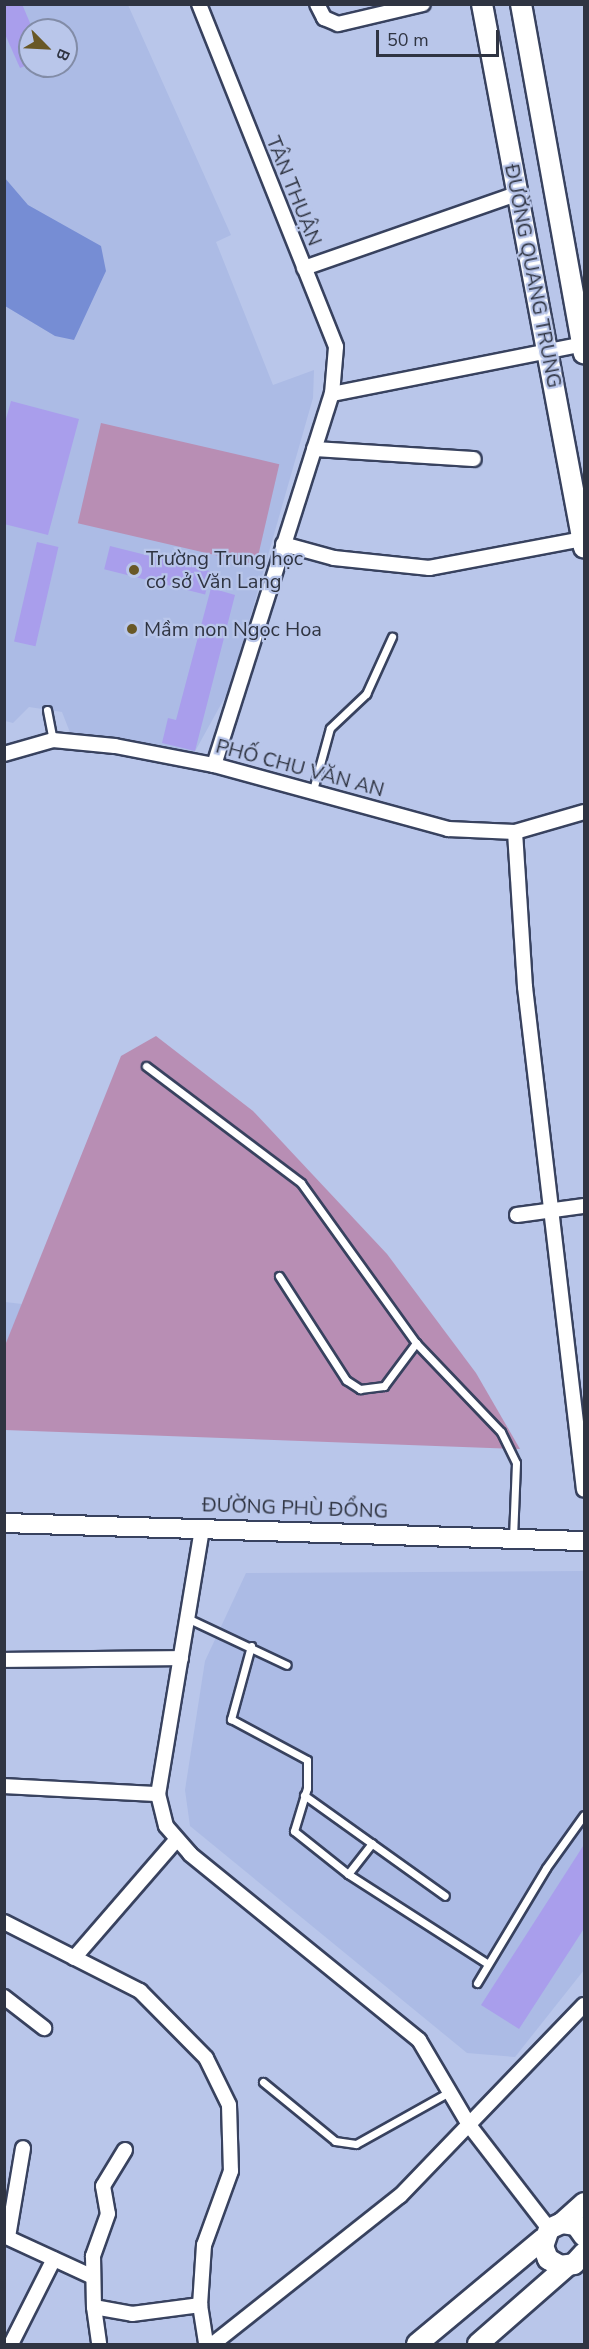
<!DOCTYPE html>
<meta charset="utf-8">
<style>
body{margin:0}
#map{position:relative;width:589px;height:2349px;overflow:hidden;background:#b9c6ea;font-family:"Nunito Sans",sans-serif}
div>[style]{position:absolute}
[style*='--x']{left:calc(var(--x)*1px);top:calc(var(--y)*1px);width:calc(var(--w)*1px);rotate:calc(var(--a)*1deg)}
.built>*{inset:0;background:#acbbe5}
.green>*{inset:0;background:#b88eb4;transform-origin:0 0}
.water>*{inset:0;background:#768dd4}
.building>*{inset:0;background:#a99eec;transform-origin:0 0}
.roads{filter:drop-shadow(2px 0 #38425f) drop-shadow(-2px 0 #38425f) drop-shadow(0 2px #38425f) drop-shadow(0 -2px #38425f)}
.service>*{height:7px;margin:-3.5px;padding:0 3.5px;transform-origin:3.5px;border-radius:3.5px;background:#fff}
.minor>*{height:14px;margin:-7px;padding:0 7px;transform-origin:7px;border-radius:7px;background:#fff}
.tertiary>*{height:18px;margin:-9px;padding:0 9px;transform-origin:9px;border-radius:9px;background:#fff}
.secondary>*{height:20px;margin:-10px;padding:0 10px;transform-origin:10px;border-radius:10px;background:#fff}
.dots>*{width:16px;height:16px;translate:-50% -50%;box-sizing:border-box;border:3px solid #b9c6ea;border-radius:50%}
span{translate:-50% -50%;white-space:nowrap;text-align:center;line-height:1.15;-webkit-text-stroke:4.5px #b9c6ea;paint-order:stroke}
.street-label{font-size:20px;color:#2f3442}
.poi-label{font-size:20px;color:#2f3442}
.left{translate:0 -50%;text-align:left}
.frame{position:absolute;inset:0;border:6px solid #2f3442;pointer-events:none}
.north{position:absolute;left:18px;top:18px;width:60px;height:60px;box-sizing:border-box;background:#b9c6ea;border:2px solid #828ca7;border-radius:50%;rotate:114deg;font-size:16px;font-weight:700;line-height:24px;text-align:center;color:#2f3442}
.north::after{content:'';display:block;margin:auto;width:21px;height:27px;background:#695826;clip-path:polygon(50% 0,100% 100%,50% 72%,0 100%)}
.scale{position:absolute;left:376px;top:30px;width:123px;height:27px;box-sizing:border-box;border:3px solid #2f3442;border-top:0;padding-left:8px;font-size:18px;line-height:21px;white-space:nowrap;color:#2f3442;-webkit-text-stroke:4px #b9c6ea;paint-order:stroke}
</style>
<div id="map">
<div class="built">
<div style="clip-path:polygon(evenodd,4px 5px,128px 5px,231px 235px,216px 242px,273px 385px,314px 370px,313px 398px,230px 688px,193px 755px,71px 735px,62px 712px,29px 707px,13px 723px,5px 721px,4px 5px,30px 30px,66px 30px,66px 66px,30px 66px,30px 30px)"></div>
<div style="clip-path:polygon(5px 1302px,22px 1304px,5px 1348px,4px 1302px)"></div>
<div style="clip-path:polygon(584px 1571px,584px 1970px,515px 2057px,467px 2053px,190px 1826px,185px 1790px,205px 1661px,246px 1573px)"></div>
</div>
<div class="green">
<div style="left:101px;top:423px;width:183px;height:103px;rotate:13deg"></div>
<div style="clip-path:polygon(156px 1036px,253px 1111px,387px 1254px,476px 1373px,520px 1449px,5px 1430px,4px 1348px,121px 1056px)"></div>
</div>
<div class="water">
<div style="clip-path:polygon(4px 177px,28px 205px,101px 246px,106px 271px,74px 340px,55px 336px,5px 306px)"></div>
</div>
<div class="building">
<div style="clip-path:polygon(4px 4px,22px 4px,30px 23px,30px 64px,20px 68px,4px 32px)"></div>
<div style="clip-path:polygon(11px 401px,79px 419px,48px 535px,4px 524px,4px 426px)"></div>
<div style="left:37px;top:542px;width:22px;height:102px;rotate:13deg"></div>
<div style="left:110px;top:546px;width:104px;height:24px;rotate:14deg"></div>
<div style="clip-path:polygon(211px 588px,235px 595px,195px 751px,162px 743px,168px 718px,176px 720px)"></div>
<div style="clip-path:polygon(585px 1843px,585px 1927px,519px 2029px,481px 2005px)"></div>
</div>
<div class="roads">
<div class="service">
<div style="--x:47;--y:710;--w:31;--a:79"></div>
<div style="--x:313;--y:790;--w:64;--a:-74.7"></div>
<div style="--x:330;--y:728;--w:50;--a:-43.4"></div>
<div style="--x:366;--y:694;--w:63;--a:-65.5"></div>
<div style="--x:146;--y:1066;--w:194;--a:37"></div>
<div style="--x:301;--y:1183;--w:197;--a:54.3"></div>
<div style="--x:416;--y:1343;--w:123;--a:46.3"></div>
<div style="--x:501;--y:1432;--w:34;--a:64"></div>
<div style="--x:516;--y:1463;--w:74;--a:92.3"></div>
<div style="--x:279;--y:1276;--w:124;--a:57.2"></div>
<div style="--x:346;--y:1380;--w:17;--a:33"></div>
<div style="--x:360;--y:1389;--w:24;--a:-7"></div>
<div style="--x:384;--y:1386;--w:54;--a:-53.3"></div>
<div style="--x:187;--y:1618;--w:110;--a:25.2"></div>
<div style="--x:251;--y:1646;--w:76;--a:105.3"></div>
<div style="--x:231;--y:1719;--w:86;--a:28.3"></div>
<div style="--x:307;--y:1760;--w:28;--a:90"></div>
<div style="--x:307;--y:1788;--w:45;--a:106.8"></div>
<div style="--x:294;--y:1831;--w:69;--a:38.5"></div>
<div style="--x:348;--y:1874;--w:166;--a:32.7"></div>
<div style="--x:304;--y:1795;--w:173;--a:35.6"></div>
<div style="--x:348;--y:1874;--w:39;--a:-52"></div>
<div style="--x:477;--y:1983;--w:134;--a:-59"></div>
<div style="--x:546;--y:1868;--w:65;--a:-54.4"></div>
<div style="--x:263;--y:2082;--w:93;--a:39.3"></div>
<div style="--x:335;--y:2141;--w:21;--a:8"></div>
<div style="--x:356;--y:2144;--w:109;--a:-29.2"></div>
</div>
<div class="minor">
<div style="--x:199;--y:4;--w:369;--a:68.2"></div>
<div style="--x:336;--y:347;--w:47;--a:94.9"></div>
<div style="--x:317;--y:4;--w:16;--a:63"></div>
<div style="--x:324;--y:18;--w:15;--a:23"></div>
<div style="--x:338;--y:24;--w:87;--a:-13.2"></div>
<div style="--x:304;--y:268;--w:225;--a:-19.2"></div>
<div style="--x:314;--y:449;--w:160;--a:3.6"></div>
<div style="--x:283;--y:544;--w:53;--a:15.4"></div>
<div style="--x:334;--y:558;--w:96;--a:6"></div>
<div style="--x:429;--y:568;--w:157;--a:-10.7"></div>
<div style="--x:4;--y:754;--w:51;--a:-15.9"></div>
<div style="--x:53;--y:740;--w:62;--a:5.5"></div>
<div style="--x:115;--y:746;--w:101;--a:10.9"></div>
<div style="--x:214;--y:765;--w:243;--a:15.3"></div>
<div style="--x:448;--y:829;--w:67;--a:2.6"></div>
<div style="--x:515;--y:832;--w:72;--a:-16.2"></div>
<div style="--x:214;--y:765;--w:389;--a:-72.4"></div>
<div style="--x:332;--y:394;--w:257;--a:-11.2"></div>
<div style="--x:515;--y:832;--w:155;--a:86.3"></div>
<div style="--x:525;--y:987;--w:506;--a:83.31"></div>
<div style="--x:517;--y:1215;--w:68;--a:-7.7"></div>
<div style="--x:202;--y:1529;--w:269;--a:99.4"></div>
<div style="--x:158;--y:1794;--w:33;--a:76"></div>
<div style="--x:166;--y:1826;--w:37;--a:49"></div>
<div style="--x:190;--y:1854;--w:295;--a:39.1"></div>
<div style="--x:419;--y:2040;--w:99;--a:59.5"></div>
<div style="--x:469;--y:2125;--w:131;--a:52.4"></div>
<div style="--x:4;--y:1660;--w:177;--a:-0.6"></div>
<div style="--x:4;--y:1786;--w:154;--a:3"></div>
<div style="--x:4;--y:1922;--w:153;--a:26.9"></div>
<div style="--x:140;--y:1991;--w:94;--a:45.4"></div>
<div style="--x:206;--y:2058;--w:52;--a:63.9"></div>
<div style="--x:229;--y:2105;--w:66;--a:88.3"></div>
<div style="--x:231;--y:2171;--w:79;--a:110"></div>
<div style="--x:204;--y:2245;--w:60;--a:93.8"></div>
<div style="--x:200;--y:2305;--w:39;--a:81"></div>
<div style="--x:74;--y:1958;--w:157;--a:-49.1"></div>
<div style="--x:4;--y:1997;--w:51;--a:37.8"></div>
<div style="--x:125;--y:2150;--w:42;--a:121.4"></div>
<div style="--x:103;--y:2186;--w:28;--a:80"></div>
<div style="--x:108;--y:2214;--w:45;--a:109.7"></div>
<div style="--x:93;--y:2256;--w:51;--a:88.9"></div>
<div style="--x:94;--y:2307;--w:39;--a:10"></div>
<div style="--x:132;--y:2314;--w:69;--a:-7.5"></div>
<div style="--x:4;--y:2236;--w:96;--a:24.7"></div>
<div style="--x:8;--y:2237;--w:90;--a:-80.4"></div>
<div style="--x:94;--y:2307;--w:37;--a:82"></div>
<div style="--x:11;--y:2344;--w:95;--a:-63.2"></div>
<div style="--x:213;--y:2344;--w:238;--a:-38.4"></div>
<div style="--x:400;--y:2196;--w:265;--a:-46.1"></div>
</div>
<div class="tertiary">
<div style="--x:4;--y:1523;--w:580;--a:1.78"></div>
</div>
<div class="secondary">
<div style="--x:482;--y:4;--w:553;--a:79.38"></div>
<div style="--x:521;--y:4;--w:355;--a:79.8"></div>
<div style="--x:562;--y:2223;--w:30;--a:-42"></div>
<div style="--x:584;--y:2236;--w:14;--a:-126"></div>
<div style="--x:576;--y:2225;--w:14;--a:-172"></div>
<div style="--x:562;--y:2223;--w:14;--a:155"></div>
<div style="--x:549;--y:2229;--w:18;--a:109"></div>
<div style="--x:543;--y:2246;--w:14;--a:69"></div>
<div style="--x:548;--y:2259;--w:14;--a:30"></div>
<div style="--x:560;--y:2266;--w:14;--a:-8"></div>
<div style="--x:574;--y:2264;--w:15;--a:-48"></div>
<div style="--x:417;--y:2344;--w:164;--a:-39.8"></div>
<div style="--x:478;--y:2344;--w:118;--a:-41.2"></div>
</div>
</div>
<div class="dots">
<div style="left:134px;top:570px;background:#695826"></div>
<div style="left:132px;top:629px;background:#695826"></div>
</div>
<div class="street-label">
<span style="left:294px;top:191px;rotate:68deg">TÂN THUẬN</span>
<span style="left:533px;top:276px;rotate:79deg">ĐƯỜNG QUANG TRUNG</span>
<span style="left:300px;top:768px;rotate:15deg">PHỐ CHU VĂN AN</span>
<span style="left:295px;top:1508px;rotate:2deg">ĐƯỜNG PHÙ ĐỔNG</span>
</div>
<div class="poi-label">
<span class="left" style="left:146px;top:570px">Trường Trung học<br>cơ sở Văn Lang</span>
<span class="left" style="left:144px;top:629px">Mầm non Ngọc Hoa</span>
</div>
<div class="frame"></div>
<div class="north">B</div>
<div class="scale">50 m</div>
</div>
